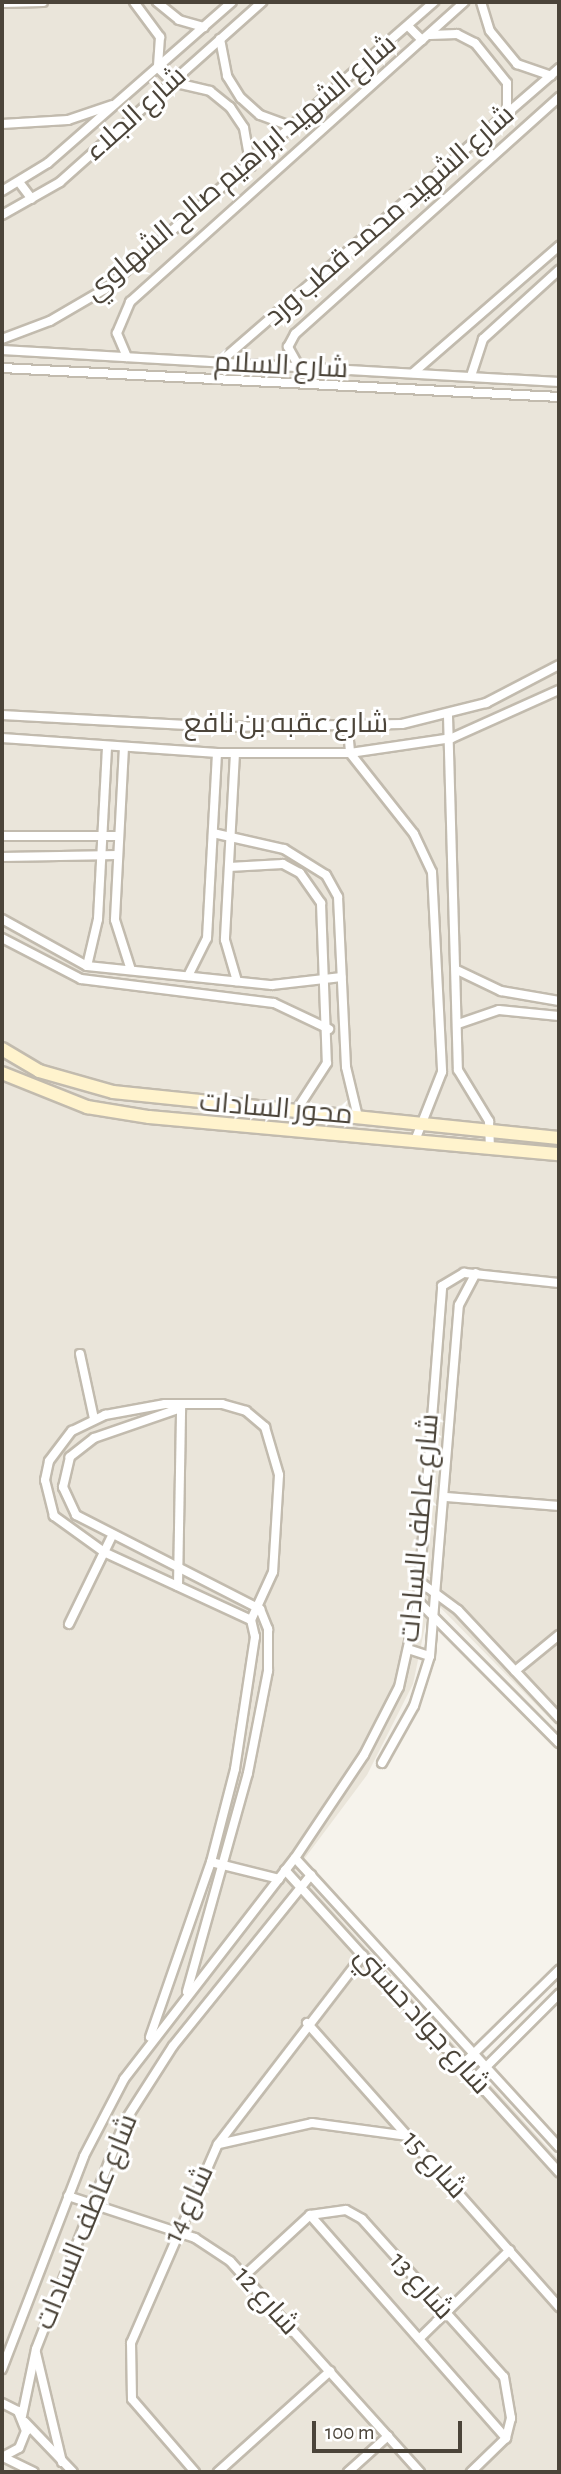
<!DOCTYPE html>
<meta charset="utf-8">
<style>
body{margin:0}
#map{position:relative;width:561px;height:2474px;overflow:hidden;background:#f6f3ec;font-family:"Alegreya Sans",Cairo,sans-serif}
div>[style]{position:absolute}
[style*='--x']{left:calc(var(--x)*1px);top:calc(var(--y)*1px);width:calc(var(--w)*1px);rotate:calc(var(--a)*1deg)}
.residential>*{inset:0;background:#eae5da}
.roads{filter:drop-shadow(2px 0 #c2bbae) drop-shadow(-2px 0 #c2bbae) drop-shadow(0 2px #c2bbae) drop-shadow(0 -2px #c2bbae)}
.street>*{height:8px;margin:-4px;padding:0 4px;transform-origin:4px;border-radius:4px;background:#fff}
.secondary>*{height:12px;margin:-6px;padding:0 6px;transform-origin:6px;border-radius:6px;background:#fff3cd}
span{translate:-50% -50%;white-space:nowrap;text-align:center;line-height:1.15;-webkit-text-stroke:6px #fff;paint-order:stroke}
.street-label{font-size:28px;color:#4b4439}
.frame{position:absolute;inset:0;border:4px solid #4b4439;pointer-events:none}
.scale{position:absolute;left:312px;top:2421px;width:150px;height:32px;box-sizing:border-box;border:4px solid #4b4439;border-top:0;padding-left:9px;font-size:21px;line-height:24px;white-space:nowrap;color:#4b4439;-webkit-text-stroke:5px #fff;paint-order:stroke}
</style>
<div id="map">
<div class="residential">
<div style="clip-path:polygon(2px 2px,559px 2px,559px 1728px,431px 1598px,413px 1684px,367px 1775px,296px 1870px,559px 2160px,559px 2472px,2px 2472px)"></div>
</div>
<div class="roads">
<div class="street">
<div style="--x:134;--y:2;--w:44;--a:53.4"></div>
<div style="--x:160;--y:37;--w:31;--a:94"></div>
<div style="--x:158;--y:68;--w:20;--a:45"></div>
<div style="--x:172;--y:82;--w:39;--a:13"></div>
<div style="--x:210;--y:91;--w:26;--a:39"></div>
<div style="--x:230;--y:107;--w:25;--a:56"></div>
<div style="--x:244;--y:128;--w:39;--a:80"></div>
<div style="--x:157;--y:2;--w:28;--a:39"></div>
<div style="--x:179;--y:20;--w:26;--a:16"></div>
<div style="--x:481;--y:2;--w:30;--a:73"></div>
<div style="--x:490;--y:31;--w:43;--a:50.7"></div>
<div style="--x:517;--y:64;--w:36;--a:19"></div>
<div style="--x:2;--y:3;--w:41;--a:-1.4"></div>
<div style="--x:408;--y:26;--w:20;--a:45"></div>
<div style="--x:430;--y:35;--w:27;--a:-2"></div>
<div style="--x:457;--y:34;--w:20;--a:27"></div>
<div style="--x:475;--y:43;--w:51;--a:51.3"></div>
<div style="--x:507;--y:83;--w:32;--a:90"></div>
<div style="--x:220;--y:39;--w:38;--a:79"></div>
<div style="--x:227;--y:76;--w:26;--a:58"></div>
<div style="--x:241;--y:98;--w:25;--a:42"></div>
<div style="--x:260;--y:115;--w:37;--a:20"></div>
<div style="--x:2;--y:124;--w:66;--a:-3.5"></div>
<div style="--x:68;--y:120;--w:46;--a:-18.8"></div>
<div style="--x:19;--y:182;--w:21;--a:53"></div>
<div style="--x:2;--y:191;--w:54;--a:-31.3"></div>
<div style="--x:48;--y:163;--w:244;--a:-41.2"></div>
<div style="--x:2;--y:215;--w:67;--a:-29.6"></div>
<div style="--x:60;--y:182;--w:271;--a:-41.7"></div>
<div style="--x:2;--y:339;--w:51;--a:-20.6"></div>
<div style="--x:50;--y:321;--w:64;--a:-30.2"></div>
<div style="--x:105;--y:289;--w:437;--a:-41.1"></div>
<div style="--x:2;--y:350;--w:558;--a:3.29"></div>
<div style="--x:127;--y:357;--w:26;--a:-113"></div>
<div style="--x:117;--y:333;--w:34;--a:-67"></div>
<div style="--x:130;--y:302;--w:449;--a:-41.9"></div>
<div style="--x:220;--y:362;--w:449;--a:-40.9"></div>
<div style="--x:298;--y:365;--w:21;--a:-119"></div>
<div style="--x:288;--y:347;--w:15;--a:-62"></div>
<div style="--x:295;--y:334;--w:355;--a:-41.9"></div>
<div style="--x:2;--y:368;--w:558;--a:2.98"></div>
<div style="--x:413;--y:373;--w:194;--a:-41"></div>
<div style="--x:471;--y:376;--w:39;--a:-72"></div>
<div style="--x:483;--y:339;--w:103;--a:-42.2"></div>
<div style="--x:2;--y:715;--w:222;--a:3.1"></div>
<div style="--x:224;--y:727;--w:178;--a:-1"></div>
<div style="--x:402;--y:724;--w:87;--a:-14"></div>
<div style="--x:486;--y:703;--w:82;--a:-27.5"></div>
<div style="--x:448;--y:716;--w:354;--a:88.4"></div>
<div style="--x:458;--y:1070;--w:60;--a:58.7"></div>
<div style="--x:489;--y:1121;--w:28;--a:88"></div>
<div style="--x:348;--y:729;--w:24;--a:85"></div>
<div style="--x:350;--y:753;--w:103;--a:51.7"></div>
<div style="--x:414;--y:834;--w:42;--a:64.7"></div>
<div style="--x:432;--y:872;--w:200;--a:87.1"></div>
<div style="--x:442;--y:1072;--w:76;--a:111.5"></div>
<div style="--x:2;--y:738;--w:216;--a:4"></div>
<div style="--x:217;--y:753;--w:133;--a:0"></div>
<div style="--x:350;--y:753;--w:103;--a:-8.4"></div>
<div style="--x:452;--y:738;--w:117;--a:-24.2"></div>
<div style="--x:124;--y:747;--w:173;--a:93"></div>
<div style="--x:115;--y:920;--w:52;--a:72.3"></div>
<div style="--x:235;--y:753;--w:187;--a:93.1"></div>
<div style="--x:225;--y:940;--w:43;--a:73.7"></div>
<div style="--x:213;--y:833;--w:73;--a:12.7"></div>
<div style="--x:284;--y:849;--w:49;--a:31.8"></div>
<div style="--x:326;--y:875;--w:25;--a:61"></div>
<div style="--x:338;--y:897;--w:170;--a:87.3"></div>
<div style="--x:346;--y:1067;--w:51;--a:76.5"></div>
<div style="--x:2;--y:836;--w:117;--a:0"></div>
<div style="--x:2;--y:857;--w:116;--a:-1"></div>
<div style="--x:229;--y:867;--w:54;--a:-3.2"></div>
<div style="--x:283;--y:864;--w:19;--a:28"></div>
<div style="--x:300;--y:873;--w:37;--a:55"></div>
<div style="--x:321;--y:903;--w:160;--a:87.9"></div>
<div style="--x:327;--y:1063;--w:57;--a:122.9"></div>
<div style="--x:2;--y:919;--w:97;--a:28.9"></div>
<div style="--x:87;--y:966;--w:186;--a:5.9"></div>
<div style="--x:272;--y:985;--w:70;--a:-6.5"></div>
<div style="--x:2;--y:938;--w:89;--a:27.4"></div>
<div style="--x:81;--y:979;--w:194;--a:7.1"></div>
<div style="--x:274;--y:1003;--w:61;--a:25.3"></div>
<div style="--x:87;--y:966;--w:48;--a:-76.8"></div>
<div style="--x:98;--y:919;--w:173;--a:-87"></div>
<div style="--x:457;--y:970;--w:49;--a:25.5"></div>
<div style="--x:501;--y:991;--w:59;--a:9.8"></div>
<div style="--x:188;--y:976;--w:42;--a:-63.4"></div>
<div style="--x:207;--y:938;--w:185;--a:-86.9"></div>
<div style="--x:458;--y:1024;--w:43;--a:-18.9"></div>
<div style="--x:499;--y:1010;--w:60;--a:5.7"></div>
<div style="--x:80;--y:1354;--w:66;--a:77.8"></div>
<div style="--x:181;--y:1408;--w:92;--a:161"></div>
<div style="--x:94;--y:1438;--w:31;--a:142"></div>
<div style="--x:70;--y:1457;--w:31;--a:103"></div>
<div style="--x:63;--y:1487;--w:31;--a:65"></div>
<div style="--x:76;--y:1515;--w:207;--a:27.1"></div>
<div style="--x:260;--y:1609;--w:22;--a:68"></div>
<div style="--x:268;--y:1629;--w:42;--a:90"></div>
<div style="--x:268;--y:1671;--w:104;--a:101.1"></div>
<div style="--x:248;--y:1773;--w:227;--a:105.6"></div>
<div style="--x:447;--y:1497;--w:112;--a:4.6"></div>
<div style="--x:420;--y:1582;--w:47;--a:36.4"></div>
<div style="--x:458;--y:1610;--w:148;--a:46.9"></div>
<div style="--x:178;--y:1586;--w:178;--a:-89"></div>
<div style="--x:418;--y:1601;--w:200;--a:45.2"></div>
<div style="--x:69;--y:1624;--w:96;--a:-64"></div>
<div style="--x:411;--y:1650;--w:20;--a:18"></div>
<div style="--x:515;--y:1671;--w:57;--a:-39.3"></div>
<div style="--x:382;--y:1763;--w:65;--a:-60.7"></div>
<div style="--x:414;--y:1706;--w:52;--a:-72.3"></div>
<div style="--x:430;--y:1656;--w:352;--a:-85.3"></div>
<div style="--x:459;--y:1305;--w:36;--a:-62"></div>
<div style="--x:295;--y:1858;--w:391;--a:47.6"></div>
<div style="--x:211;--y:1862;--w:70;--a:14"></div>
<div style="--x:285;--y:1870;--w:408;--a:47.8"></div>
<div style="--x:307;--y:2023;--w:380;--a:48.4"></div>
<div style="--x:150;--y:2037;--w:185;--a:-70.8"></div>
<div style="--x:211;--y:1862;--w:96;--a:-75.5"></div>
<div style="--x:235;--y:1769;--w:134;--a:-81.4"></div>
<div style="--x:255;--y:1637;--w:17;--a:-103"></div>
<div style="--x:251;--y:1620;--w:162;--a:-155.2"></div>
<div style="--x:104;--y:1552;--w:62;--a:-144.2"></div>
<div style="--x:54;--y:1516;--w:37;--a:-104"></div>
<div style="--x:45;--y:1480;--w:19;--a:-78"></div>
<div style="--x:49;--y:1461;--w:38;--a:-53"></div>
<div style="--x:72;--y:1431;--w:37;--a:-26"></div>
<div style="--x:105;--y:1415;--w:61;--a:-10.4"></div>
<div style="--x:165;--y:1404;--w:57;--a:0"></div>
<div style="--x:222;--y:1404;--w:25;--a:16"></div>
<div style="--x:246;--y:1411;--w:25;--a:40"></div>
<div style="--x:265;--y:1427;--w:50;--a:73.7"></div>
<div style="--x:279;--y:1475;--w:97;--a:93.5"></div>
<div style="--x:273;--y:1572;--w:53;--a:114.6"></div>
<div style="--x:462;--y:2065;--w:136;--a:-44.4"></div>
<div style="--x:475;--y:2078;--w:119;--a:-45"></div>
<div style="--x:219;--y:2144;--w:95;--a:-12.7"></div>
<div style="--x:312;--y:2123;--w:97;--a:7.7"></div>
<div style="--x:68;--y:2196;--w:134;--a:18.3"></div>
<div style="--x:195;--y:2238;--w:42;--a:33.3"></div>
<div style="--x:230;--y:2261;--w:284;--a:48"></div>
<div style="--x:310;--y:2215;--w:297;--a:48.7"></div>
<div style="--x:244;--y:2276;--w:90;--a:-42.7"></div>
<div style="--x:310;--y:2215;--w:36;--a:-8"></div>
<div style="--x:346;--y:2210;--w:18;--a:29"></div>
<div style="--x:362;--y:2219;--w:212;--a:48.1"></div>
<div style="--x:504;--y:2377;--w:42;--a:80.3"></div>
<div style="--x:511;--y:2418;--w:21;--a:104"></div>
<div style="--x:506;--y:2438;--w:49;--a:135.8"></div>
<div style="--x:419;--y:2339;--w:127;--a:-44.4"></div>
<div style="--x:36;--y:2353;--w:112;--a:76.6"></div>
<div style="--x:2;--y:2369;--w:228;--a:-68.9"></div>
<div style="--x:84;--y:2156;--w:87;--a:-62.5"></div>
<div style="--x:124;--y:2079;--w:279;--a:-52.3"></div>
<div style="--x:295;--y:1858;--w:124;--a:-56.2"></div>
<div style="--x:364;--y:1755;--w:76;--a:-62.8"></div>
<div style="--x:399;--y:1687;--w:88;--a:-77.5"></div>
<div style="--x:418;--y:1601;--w:316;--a:-85.6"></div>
<div style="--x:442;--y:1286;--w:26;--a:-31"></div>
<div style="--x:464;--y:1273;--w:96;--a:6"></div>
<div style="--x:2;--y:2403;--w:18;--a:27"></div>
<div style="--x:18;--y:2411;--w:22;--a:68"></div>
<div style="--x:26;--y:2431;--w:18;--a:112"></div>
<div style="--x:19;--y:2448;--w:19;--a:152"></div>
<div style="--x:22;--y:2416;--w:68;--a:-78.2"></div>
<div style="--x:36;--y:2349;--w:245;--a:-68.7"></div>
<div style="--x:125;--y:2121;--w:89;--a:-57.4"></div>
<div style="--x:173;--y:2046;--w:220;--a:-51.1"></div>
<div style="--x:25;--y:2422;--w:69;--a:46.2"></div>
<div style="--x:3;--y:2457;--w:34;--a:26"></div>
<div style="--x:195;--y:2472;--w:96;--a:-130.8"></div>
<div style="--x:132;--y:2399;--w:56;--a:-91"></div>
<div style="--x:131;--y:2343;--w:217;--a:-66.4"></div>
<div style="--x:218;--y:2144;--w:238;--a:-52.5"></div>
<div style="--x:218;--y:2472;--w:151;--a:-42"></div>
<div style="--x:348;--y:2472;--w:54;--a:-42"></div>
</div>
<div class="secondary">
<div style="--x:2;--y:1049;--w:43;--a:30.7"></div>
<div style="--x:39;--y:1071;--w:77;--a:15.8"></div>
<div style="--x:113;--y:1092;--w:448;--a:5.9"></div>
<div style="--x:2;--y:1073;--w:92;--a:21.8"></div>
<div style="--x:87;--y:1107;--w:63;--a:9.2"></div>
<div style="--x:149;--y:1117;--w:412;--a:5.2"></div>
</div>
</div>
<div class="street-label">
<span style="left:136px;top:114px;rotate:-42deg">شارع الجلاء</span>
<span style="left:241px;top:168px;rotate:-40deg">شارع الشهيد ابراهيم صالح الشهاوي</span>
<span style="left:390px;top:216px;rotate:-41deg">شارع الشهيد محمد قطب ورد</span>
<span style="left:281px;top:366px;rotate:3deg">شارع السلام</span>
<span style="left:286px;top:724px">شارع عقبه بن نافع</span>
<span style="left:276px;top:1109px;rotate:5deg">محور السادات</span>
<span style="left:420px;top:1528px;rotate:-85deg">شارع عاطف السادات</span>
<span style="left:422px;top:2021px;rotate:48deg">شارع جواد حسني</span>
<span style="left:434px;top:2165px;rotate:48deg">شارع 15</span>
<span style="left:189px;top:2204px;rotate:-65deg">شارع 14</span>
<span style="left:87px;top:2222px;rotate:-68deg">شارع عاطف السادات</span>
<span style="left:421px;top:2286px;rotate:48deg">شارع 13</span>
<span style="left:266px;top:2301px;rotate:48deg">شارع 12</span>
</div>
<div class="frame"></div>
<div class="scale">100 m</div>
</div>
